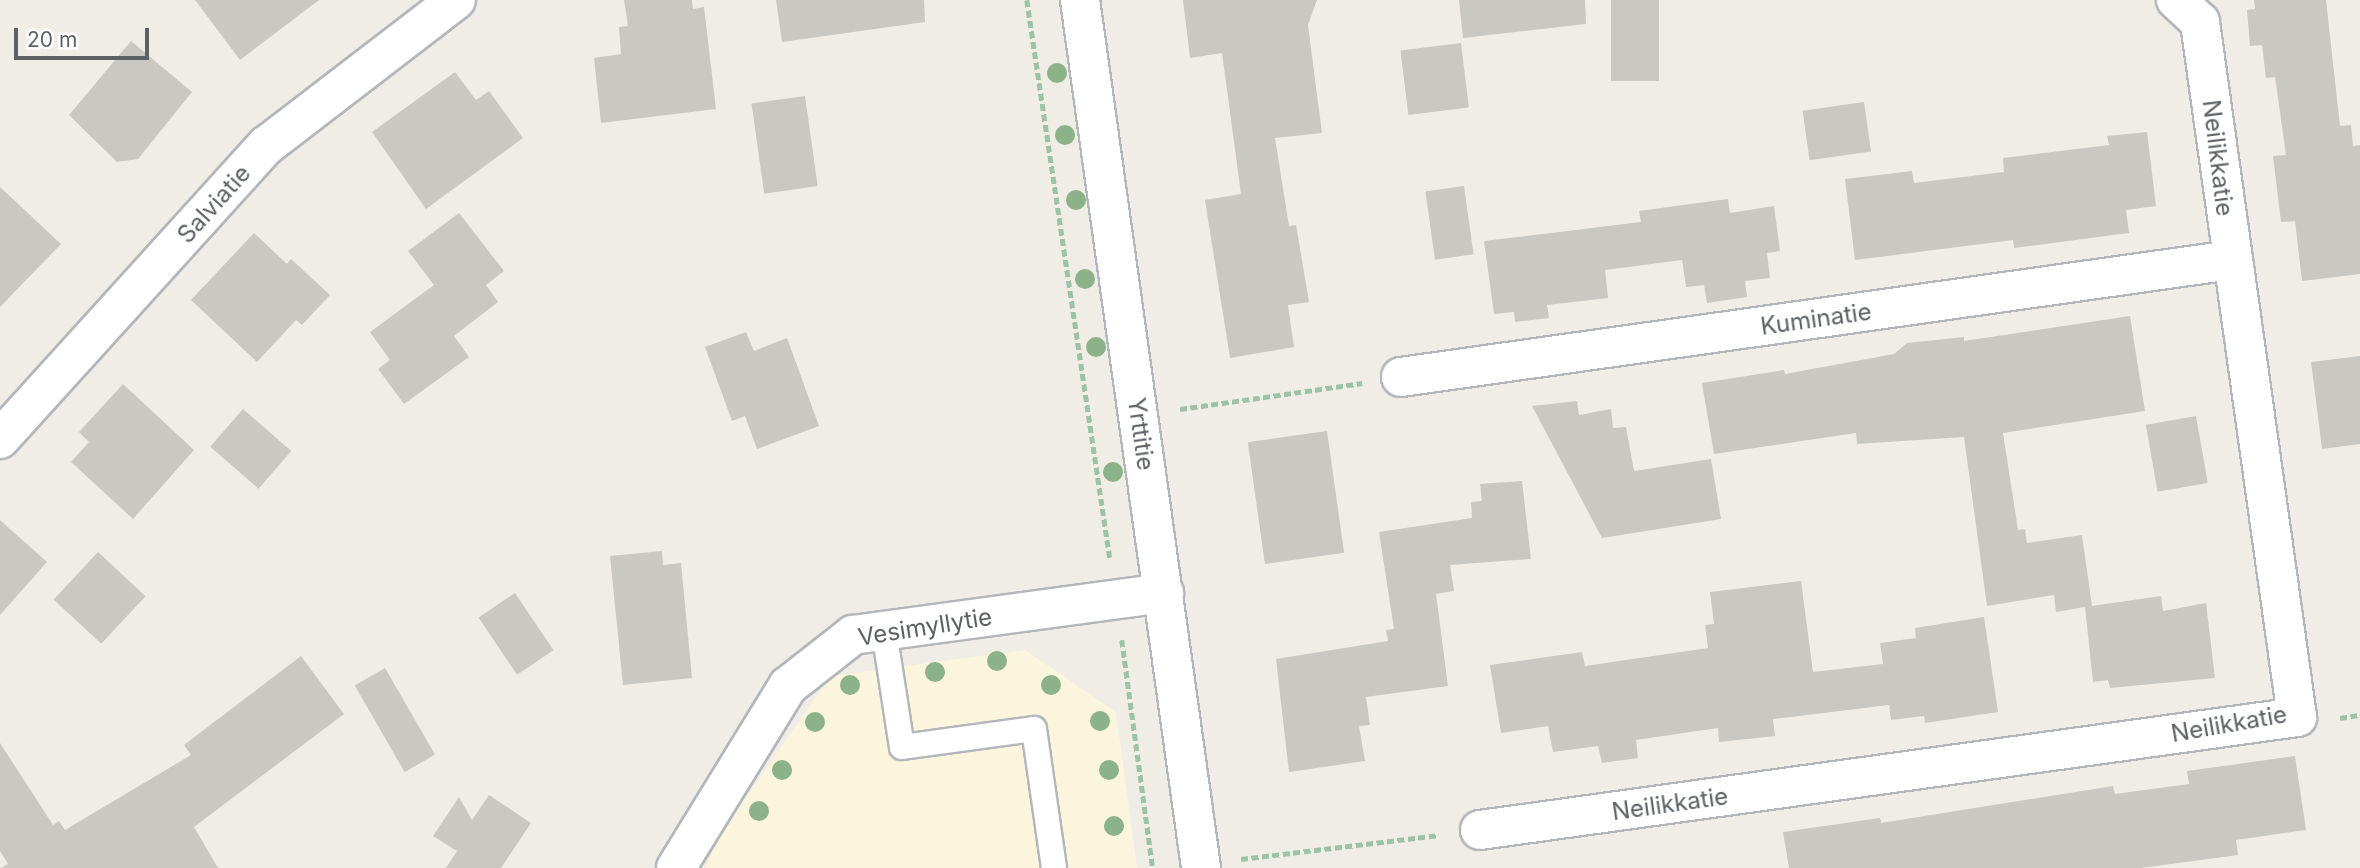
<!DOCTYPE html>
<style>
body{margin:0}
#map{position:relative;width:2360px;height:868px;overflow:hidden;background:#efede6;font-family:Inter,sans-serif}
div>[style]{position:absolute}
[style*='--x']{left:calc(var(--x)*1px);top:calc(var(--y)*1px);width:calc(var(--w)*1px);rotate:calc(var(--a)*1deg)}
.commercial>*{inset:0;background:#fcf5de}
.building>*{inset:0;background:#cac8c2;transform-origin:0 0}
.path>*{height:4.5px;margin-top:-2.25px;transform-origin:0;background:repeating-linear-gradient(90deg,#9cc3a7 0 7px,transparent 0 10.5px)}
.roads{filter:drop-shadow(2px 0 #b3b6ba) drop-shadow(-2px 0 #b3b6ba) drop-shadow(0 2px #b3b6ba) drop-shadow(0 -2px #b3b6ba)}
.service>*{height:24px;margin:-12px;padding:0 12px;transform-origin:12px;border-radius:12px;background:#fff}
.minor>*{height:38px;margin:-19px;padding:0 19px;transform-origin:19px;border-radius:19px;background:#fff}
.tertiary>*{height:38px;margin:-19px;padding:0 19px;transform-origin:19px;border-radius:19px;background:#fff}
.trees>*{width:20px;height:20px;margin:-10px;border-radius:50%;background:#8bb288}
span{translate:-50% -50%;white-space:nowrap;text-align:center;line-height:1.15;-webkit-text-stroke:5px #fff;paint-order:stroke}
.street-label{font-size:24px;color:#5d6165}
.scale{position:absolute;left:14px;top:28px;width:135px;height:32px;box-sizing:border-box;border:4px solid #5d6165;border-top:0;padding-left:9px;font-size:21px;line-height:24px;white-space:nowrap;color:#5d6165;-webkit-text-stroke:5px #fff;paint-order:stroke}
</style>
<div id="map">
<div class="commercial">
<div style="clip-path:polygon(1025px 650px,1116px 712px,1137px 868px,705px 868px,725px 827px,831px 676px)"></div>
</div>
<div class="building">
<div style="clip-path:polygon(195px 0,319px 0,240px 60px)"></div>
<div style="clip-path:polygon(624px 0,692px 0,693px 9px,704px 7px,716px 109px,601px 123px,594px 58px,621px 54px,619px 27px,628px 26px)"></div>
<div style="clip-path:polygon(776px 0,924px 0,925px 22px,782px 42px)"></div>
<div style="clip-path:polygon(1183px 0,1317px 0,1308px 25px,1322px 133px,1275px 138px,1289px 226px,1296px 225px,1309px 302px,1288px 305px,1294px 347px,1230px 358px,1205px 200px,1241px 194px,1222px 53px,1190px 58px)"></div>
<div style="clip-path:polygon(1459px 0,1585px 0,1586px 24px,1463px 38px)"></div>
<div style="left:1611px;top:0;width:48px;height:81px"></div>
<div style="clip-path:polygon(2254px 0,2326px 0,2340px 126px,2351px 125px,2353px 146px,2360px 145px,2360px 274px,2302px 281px,2295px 221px,2281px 222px,2273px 156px,2286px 155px,2275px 77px,2266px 78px,2262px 45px,2250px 46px,2247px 10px,2255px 9px)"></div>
<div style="clip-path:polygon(131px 41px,192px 92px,138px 159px,117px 162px,69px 115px)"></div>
<div style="left:1461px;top:43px;width:65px;height:61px;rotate:83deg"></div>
<div style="clip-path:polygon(455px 72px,476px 100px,489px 91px,523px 138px,426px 209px,372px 132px)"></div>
<div style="left:805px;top:96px;width:91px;height:54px;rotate:82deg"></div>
<div style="left:1864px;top:102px;width:50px;height:62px;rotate:82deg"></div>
<div style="clip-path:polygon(2147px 132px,2156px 206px,2126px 210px,2129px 233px,2014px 248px,2013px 240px,1855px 260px,1845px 179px,1912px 171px,1914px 183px,2004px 172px,2003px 158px,2109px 145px,2107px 136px)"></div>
<div style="left:1464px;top:186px;width:69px;height:39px;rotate:82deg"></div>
<div style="clip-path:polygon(0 187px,61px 244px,0 307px)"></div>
<div style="clip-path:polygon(1728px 199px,1730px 213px,1774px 206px,1780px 251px,1767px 253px,1770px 278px,1745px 281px,1747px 297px,1707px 303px,1704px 285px,1686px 287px,1682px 260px,1605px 270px,1608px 298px,1547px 305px,1549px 318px,1515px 322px,1514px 312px,1494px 314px,1484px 241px,1641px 222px,1639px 211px)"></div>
<div style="clip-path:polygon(459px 213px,504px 271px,486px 285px,498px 302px,454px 336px,469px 357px,404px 404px,378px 369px,390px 360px,370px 332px,434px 285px,408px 251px)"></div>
<div style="clip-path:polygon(254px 233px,287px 264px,291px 259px,330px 295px,302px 325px,296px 320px,257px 362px,191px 300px)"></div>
<div style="clip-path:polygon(2130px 316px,2145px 411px,2003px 433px,2018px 530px,2025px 529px,2027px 543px,2082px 535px,2092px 606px,2161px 596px,2163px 611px,2206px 603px,2215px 678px,2110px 688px,2108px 680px,2093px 682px,2085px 607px,2056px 612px,2054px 595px,1987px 606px,1964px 437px,1857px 444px,1856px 433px,1714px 454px,1702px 383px,1784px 370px,1785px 374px,1894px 354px,1907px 343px,1964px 337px,1964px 341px)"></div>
<div style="clip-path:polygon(746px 332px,754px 351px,787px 338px,819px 426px,757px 449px,745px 416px,732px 421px,705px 347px)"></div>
<div style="clip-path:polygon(2360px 356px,2360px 444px,2322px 449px,2311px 362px)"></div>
<div style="clip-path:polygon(123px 384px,194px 450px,133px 519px,71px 462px,89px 442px,79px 432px)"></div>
<div style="clip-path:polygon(1577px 401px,1579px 415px,1611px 409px,1613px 428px,1626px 427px,1634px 471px,1711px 459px,1721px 519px,1602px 538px,1532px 406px)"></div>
<div style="left:243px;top:409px;width:64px;height:50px;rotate:41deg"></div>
<div style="left:2196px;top:416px;width:68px;height:51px;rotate:80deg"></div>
<div style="left:1327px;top:431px;width:123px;height:80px;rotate:82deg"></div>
<div style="clip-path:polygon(1522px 481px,1531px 559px,1450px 565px,1454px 591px,1436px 594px,1448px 686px,1366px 697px,1370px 725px,1359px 726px,1365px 761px,1289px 772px,1276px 659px,1388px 641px,1386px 630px,1394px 629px,1379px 532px,1472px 518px,1471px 502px,1482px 501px,1480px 484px)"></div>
<div style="clip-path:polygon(0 520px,47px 562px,0 615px)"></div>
<div style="clip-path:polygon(662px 551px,663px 565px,681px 563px,692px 678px,623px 685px,610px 556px)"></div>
<div style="left:98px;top:552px;width:65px;height:65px;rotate:43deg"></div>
<div style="clip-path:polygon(1801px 581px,1813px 672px,1883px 664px,1880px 643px,1916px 638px,1915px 628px,1984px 617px,1998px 712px,1925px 723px,1924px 716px,1891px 720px,1889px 705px,1773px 719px,1775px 736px,1719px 742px,1718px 728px,1636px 740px,1638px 758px,1602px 763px,1598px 746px,1553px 752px,1548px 726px,1501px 733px,1490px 665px,1582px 652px,1585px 666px,1708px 648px,1705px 625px,1714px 624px,1710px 592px)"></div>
<div style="left:515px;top:593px;width:69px;height:44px;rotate:56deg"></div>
<div style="clip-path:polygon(301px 656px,344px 714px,194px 827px,218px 868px,1px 868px,8px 864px,0 851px,0 743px,53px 825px,59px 821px,65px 830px,191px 755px,184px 745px)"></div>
<div style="left:385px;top:668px;width:100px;height:35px;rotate:60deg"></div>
<div style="clip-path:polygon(2295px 756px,2306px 830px,2236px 840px,2238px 855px,2141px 868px,1789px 868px,1783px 832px,1880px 818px,1881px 823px,2113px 786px,2115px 794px,2189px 784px,2187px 771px)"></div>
<div style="clip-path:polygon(489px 795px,531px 823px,501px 868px,446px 868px,457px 851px,433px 836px,459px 797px,472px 820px)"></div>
</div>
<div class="path">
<div style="--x:1027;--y:0;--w:565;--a:81.55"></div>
<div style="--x:1180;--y:409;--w:184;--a:-8.1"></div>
<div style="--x:1122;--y:640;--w:230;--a:82.3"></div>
<div style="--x:2340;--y:718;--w:20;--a:-9"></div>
<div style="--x:1241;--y:859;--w:198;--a:-6.9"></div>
</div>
<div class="roads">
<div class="service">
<div style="--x:884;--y:631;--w:117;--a:81.2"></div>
<div style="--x:902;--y:747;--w:133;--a:-7.8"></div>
<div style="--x:1034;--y:729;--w:140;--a:81.8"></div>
</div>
<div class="minor">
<div style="--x:1401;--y:377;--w:838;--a:-8.02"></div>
<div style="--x:0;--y:439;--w:397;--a:-47.8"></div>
<div style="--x:267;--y:145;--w:238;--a:-37.5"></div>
<div style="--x:1480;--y:830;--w:825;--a:-7.87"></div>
<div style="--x:2297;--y:717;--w:702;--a:-97.95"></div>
<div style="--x:2200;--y:22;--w:33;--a:-137"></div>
<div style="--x:676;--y:868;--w:214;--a:-58.4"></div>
<div style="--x:788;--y:686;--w:83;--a:-38.1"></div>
<div style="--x:853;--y:635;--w:314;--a:-7.7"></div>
</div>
<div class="tertiary">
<div style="--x:1080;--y:0;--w:876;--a:82.06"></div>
</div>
</div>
<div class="trees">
<div style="left:1057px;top:73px"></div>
<div style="left:1065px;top:135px"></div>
<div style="left:1076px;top:200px"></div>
<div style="left:1085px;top:279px"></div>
<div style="left:1096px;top:347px"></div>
<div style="left:1113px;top:472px"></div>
<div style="left:997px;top:661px"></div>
<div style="left:935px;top:672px"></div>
<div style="left:850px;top:685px"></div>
<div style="left:1051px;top:685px"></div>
<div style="left:1100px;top:721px"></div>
<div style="left:815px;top:722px"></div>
<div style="left:782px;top:770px"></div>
<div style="left:1109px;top:770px"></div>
<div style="left:759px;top:811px"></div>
<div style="left:1114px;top:826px"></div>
</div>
<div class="street-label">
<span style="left:2218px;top:158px;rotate:83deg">Neilikkatie</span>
<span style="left:214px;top:204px;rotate:-48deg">Salviatie</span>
<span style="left:1816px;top:319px;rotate:-8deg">Kuminatie</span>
<span style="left:1141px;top:434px;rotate:82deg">Yrttitie</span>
<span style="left:925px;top:627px;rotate:-9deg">Vesimyllytie</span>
<span style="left:2229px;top:724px;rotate:-10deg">Neilikkatie</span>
<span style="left:1670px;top:804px;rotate:-8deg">Neilikkatie</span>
</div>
<div class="scale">20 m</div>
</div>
